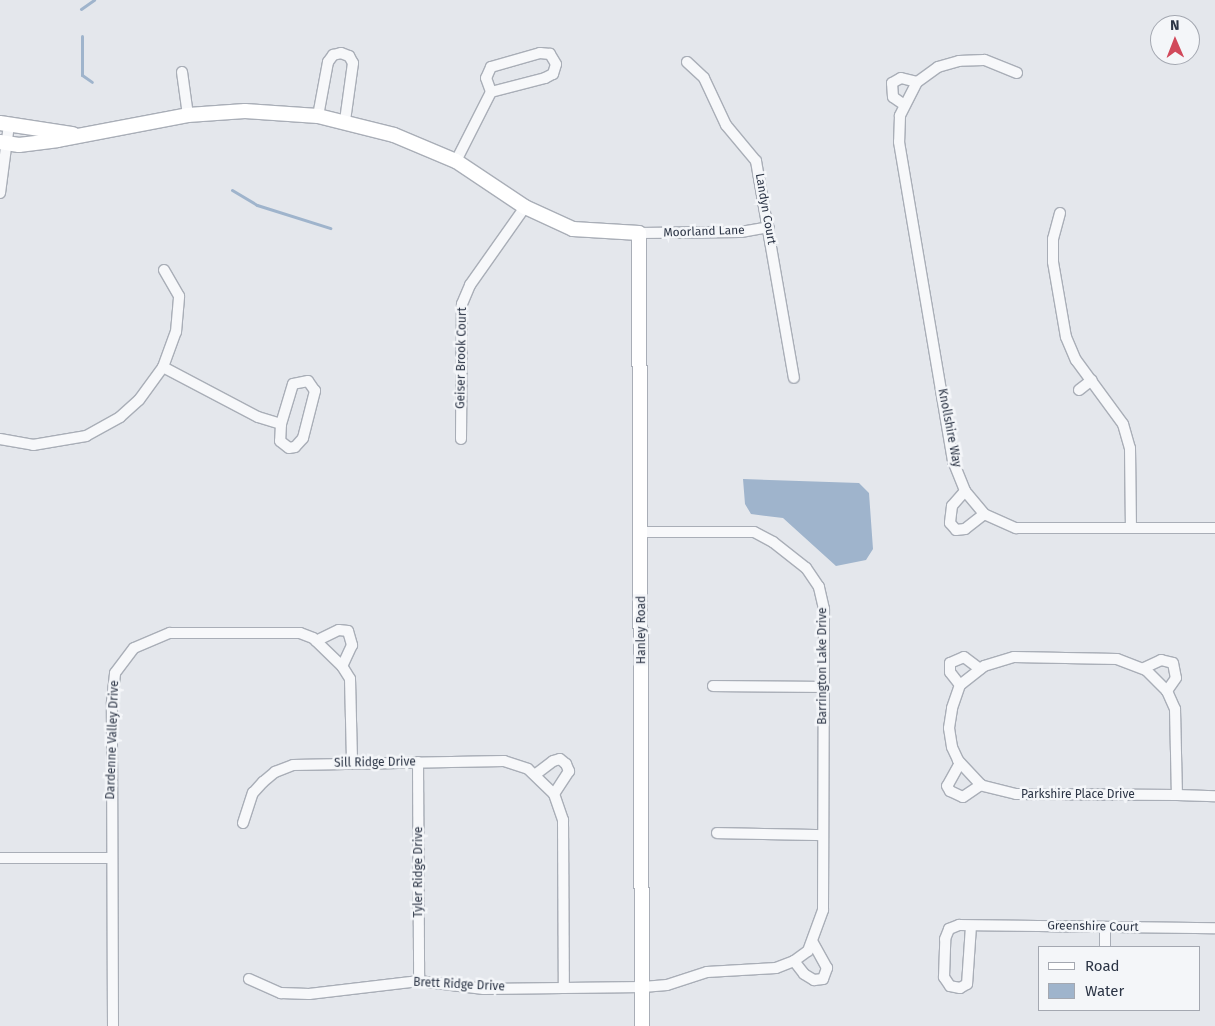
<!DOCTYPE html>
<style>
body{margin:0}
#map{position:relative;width:1215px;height:1026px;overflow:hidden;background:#e4e7ec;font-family:"Fira Sans",sans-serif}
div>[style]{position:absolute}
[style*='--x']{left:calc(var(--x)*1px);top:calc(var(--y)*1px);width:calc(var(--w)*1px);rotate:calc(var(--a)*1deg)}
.water>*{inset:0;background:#9fb4cc}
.stream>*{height:3px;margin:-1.5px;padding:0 1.5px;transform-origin:1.5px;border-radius:1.5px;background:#9fb4cc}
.roads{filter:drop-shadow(1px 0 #a9aeb7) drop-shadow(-1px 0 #a9aeb7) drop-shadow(0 1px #a9aeb7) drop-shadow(0 -1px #a9aeb7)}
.street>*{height:10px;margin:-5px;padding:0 5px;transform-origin:5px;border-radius:5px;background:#f7f8fa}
.secondary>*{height:14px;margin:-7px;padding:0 7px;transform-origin:7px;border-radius:7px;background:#fff}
span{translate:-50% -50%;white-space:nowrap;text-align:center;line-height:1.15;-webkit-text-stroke:5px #f4f6f9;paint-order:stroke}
.street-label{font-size:12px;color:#2b3445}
.legend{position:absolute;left:1038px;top:946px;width:162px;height:65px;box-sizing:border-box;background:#f4f6f9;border:1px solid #a4a8b1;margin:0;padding:6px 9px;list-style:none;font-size:15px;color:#2b3445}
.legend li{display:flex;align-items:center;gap:10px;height:25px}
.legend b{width:25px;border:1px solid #a4a8b1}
.north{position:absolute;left:1150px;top:15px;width:50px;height:50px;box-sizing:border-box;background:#f4f6f9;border:1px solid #a4a8b1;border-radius:50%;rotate:359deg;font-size:14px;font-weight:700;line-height:20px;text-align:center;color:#2b3445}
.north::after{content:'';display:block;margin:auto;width:18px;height:22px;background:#d1495b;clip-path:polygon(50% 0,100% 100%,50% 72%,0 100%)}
</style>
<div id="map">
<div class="water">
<div style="clip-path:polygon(743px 479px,859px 483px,869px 493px,873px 549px,866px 560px,836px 566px,783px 518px,751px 514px,745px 504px)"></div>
</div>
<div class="stream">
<div style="--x:81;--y:9;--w:16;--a:-35"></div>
<div style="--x:82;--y:36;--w:39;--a:90"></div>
<div style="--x:82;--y:75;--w:12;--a:35"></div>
<div style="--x:232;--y:190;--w:29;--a:31"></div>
<div style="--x:257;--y:205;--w:77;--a:17.5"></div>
</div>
<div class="roads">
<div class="street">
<div style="--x:687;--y:62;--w:23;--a:43"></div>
<div style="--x:704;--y:78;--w:52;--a:64.9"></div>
<div style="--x:726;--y:125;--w:47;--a:50.2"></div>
<div style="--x:756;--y:161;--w:220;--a:80.1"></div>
<div style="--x:182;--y:72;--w:43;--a:82.1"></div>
<div style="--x:1017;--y:73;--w:35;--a:-158"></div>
<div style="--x:984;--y:60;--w:25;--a:178"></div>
<div style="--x:959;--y:61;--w:22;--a:164"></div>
<div style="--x:938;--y:67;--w:26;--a:144"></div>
<div style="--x:917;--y:82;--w:38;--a:117"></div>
<div style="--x:900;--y:116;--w:26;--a:92"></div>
<div style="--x:899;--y:142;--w:324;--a:80.4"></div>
<div style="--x:953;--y:461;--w:32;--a:68"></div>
<div style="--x:965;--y:491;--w:30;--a:50"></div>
<div style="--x:984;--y:514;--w:35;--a:24"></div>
<div style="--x:1016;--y:528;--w:199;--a:0"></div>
<div style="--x:903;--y:104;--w:12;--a:-145"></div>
<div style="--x:893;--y:97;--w:14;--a:-94"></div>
<div style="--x:892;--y:83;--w:10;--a:-29"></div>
<div style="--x:901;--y:78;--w:16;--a:14"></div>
<div style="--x:318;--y:116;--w:55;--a:-79.5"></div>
<div style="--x:328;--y:62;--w:9;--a:-54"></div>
<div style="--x:333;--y:55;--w:8;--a:-14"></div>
<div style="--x:341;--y:53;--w:9;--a:21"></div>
<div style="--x:349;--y:56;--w:8;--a:60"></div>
<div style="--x:353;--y:63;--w:59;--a:97.9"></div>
<div style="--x:456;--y:161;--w:77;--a:-63.1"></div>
<div style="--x:491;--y:92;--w:56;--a:-14.5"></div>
<div style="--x:545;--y:78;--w:9;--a:-27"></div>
<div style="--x:553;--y:74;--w:10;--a:-73"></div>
<div style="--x:556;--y:64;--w:12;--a:-121"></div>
<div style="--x:550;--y:54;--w:10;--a:-174"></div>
<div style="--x:540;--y:53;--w:51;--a:164.1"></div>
<div style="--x:491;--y:67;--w:12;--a:114"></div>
<div style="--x:486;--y:78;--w:15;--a:70"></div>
<div style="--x:0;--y:193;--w:69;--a:-82.5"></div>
<div style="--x:1060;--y:213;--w:27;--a:105"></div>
<div style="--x:1053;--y:239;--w:23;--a:90"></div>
<div style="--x:1053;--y:262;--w:76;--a:80.2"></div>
<div style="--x:1066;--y:337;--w:25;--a:67"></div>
<div style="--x:1076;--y:360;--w:79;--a:53.7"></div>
<div style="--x:1123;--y:424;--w:25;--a:74"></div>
<div style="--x:1130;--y:448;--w:79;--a:89.3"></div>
<div style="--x:639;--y:233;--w:102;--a:-0.6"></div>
<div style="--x:741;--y:232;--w:28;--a:-10"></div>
<div style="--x:163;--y:367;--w:107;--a:27.8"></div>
<div style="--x:258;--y:417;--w:24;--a:17"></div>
<div style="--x:281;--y:424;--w:17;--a:93"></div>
<div style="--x:280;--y:441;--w:11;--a:38"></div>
<div style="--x:289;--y:448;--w:6;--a:-9"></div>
<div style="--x:295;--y:447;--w:12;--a:-48"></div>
<div style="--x:303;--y:438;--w:49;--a:-75.7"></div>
<div style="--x:315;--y:391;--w:12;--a:-125"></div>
<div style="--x:308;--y:381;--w:15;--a:169"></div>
<div style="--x:293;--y:384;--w:42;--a:106.7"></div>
<div style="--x:1079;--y:390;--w:16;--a:-38"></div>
<div style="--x:0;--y:439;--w:34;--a:10"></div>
<div style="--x:33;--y:445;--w:54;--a:-9.6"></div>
<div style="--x:86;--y:436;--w:39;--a:-29"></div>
<div style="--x:120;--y:417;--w:25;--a:-42"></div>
<div style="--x:139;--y:400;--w:41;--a:-54"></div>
<div style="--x:163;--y:367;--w:37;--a:-70"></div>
<div style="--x:176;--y:332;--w:36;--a:-85"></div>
<div style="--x:179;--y:296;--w:30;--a:-120"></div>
<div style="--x:461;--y:439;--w:135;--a:-89.6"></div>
<div style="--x:462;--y:304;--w:21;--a:-67"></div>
<div style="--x:470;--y:285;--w:95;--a:-54.8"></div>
<div style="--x:965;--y:491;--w:20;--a:131"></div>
<div style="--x:952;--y:506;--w:17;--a:97"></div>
<div style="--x:950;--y:523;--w:9;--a:49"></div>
<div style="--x:956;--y:530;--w:9;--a:-6"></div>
<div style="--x:965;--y:529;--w:24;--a:-38"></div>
<div style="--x:316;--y:641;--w:25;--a:-26"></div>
<div style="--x:339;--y:630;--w:9;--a:6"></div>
<div style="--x:348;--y:631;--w:15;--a:74"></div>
<div style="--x:352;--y:645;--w:23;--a:115"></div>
<div style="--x:1014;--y:657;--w:103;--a:1.1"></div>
<div style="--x:1117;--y:659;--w:31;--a:21"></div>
<div style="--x:1146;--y:670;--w:30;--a:45"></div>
<div style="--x:1167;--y:691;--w:20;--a:66"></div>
<div style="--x:1175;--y:709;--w:86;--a:88.7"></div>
<div style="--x:1177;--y:795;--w:161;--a:-179.6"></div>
<div style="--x:1016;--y:794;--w:36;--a:-166"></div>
<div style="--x:981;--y:785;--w:34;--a:-133"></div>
<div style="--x:958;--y:760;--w:14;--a:-115"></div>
<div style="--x:952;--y:747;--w:19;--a:-99"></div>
<div style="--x:949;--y:728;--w:20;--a:-81"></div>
<div style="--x:952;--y:708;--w:24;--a:-71"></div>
<div style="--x:960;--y:685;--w:31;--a:-38"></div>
<div style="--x:984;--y:666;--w:31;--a:-17"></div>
<div style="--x:1144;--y:668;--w:19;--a:-25"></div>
<div style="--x:1161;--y:660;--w:12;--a:14"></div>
<div style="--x:1173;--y:663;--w:15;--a:79"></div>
<div style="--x:1176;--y:678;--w:16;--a:125"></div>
<div style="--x:960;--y:685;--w:16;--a:-128"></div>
<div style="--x:950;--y:672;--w:9;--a:-90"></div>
<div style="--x:950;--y:663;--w:15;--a:-23"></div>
<div style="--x:964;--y:657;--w:20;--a:37"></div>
<div style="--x:713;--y:686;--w:111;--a:0.5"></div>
<div style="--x:418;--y:762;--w:219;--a:89.7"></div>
<div style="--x:960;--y:763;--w:26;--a:119"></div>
<div style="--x:947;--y:786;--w:6;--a:59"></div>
<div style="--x:950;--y:791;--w:14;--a:25"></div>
<div style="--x:963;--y:797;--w:22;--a:-34"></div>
<div style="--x:536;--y:774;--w:21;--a:-37"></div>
<div style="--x:553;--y:761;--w:7;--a:-16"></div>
<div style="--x:560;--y:759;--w:8;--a:40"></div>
<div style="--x:566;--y:764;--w:8;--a:67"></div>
<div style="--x:569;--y:771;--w:27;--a:123"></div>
<div style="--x:1177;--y:795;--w:38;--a:2"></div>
<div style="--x:243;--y:823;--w:32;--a:-72"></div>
<div style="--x:253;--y:793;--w:15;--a:-48"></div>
<div style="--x:263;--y:782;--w:16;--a:-40"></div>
<div style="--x:275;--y:772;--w:19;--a:-21"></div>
<div style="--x:293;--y:765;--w:211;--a:-1.1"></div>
<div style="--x:504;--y:761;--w:25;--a:18"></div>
<div style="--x:528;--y:769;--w:36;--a:44"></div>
<div style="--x:554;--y:794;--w:28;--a:71"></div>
<div style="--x:563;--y:820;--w:168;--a:89.7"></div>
<div style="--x:717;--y:833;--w:106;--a:1.1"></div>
<div style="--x:0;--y:858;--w:110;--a:0"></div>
<div style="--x:971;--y:926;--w:58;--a:93.9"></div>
<div style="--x:967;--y:984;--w:8;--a:150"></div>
<div style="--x:960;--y:988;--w:10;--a:-169"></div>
<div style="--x:950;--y:986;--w:11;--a:-124"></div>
<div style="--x:944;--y:977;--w:38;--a:-88"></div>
<div style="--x:945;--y:939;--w:11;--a:-68"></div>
<div style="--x:949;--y:929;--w:11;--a:-22"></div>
<div style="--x:959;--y:925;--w:256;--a:0.7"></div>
<div style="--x:1105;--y:928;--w:19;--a:90"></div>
<div style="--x:794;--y:961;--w:16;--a:52"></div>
<div style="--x:804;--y:974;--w:12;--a:31"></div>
<div style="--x:814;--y:980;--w:9;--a:-6"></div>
<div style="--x:823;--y:979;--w:12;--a:-70"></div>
<div style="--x:827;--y:968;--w:29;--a:-119"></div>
<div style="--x:249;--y:979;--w:35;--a:24"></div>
<div style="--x:281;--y:993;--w:28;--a:2"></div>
<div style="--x:309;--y:994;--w:111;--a:-6.7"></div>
<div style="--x:419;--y:981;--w:65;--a:7"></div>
<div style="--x:484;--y:989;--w:159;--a:-0.7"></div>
<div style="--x:643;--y:987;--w:24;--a:-5"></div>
<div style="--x:667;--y:985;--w:42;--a:-18"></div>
<div style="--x:707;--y:972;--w:69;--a:-3.3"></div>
<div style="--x:776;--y:968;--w:19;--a:-21"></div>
<div style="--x:794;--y:961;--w:17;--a:-36"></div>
<div style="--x:808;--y:951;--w:44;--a:-69.9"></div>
<div style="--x:823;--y:910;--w:301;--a:-89.8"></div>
<div style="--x:824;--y:609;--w:23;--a:-103"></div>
<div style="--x:819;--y:587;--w:23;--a:-124"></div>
<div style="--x:806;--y:568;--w:42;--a:-141.8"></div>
<div style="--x:773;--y:542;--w:21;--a:-152"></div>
<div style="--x:754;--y:532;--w:113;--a:180"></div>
<div style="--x:113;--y:1026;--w:324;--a:-90.2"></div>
<div style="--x:112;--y:702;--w:29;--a:-84"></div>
<div style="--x:115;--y:673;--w:31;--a:-53"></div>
<div style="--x:134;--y:648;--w:39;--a:-23"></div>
<div style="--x:170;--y:633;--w:130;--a:0"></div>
<div style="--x:300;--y:633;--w:14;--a:21"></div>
<div style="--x:313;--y:638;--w:40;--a:44"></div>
<div style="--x:342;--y:666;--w:15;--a:58"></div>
<div style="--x:350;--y:679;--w:84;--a:88.6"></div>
</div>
<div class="secondary">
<div style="--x:0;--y:123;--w:74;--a:8.6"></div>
<div style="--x:0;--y:142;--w:19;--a:9"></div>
<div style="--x:19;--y:145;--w:38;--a:-7"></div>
<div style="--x:57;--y:140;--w:133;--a:-10.8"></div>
<div style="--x:188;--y:115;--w:57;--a:-4"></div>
<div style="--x:245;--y:111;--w:73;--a:3.9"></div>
<div style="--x:318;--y:116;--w:78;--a:14"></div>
<div style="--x:394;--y:135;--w:67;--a:22.8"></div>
<div style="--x:456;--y:161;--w:83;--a:33.7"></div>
<div style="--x:525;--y:207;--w:53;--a:24.6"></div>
<div style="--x:573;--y:229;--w:66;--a:3.5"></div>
<div style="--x:639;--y:233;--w:793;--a:89.78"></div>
</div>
</div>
<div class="street-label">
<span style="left:765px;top:209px;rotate:80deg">Landyn Court</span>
<span style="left:704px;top:232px;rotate:-2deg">Moorland Lane</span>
<span style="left:462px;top:358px;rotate:-89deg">Geiser Brook Court</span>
<span style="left:949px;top:428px;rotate:79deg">Knollshire Way</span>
<span style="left:642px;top:630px;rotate:-90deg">Hanley Road</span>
<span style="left:823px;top:666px;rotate:-90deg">Barrington Lake Drive</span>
<span style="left:113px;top:740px;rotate:-88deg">Dardenne Valley Drive</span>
<span style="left:375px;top:763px;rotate:-1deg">Sill Ridge Drive</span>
<span style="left:1078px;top:795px">Parkshire Place Drive</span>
<span style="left:419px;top:872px;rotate:-90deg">Tyler Ridge Drive</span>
<span style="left:1093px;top:927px;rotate:1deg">Greenshire Court</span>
<span style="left:459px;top:985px;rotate:3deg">Brett Ridge Drive</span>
</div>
<ul class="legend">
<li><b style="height:6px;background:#fff"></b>Road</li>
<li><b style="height:14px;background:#9fb4cc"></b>Water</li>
</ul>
<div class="north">N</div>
</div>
